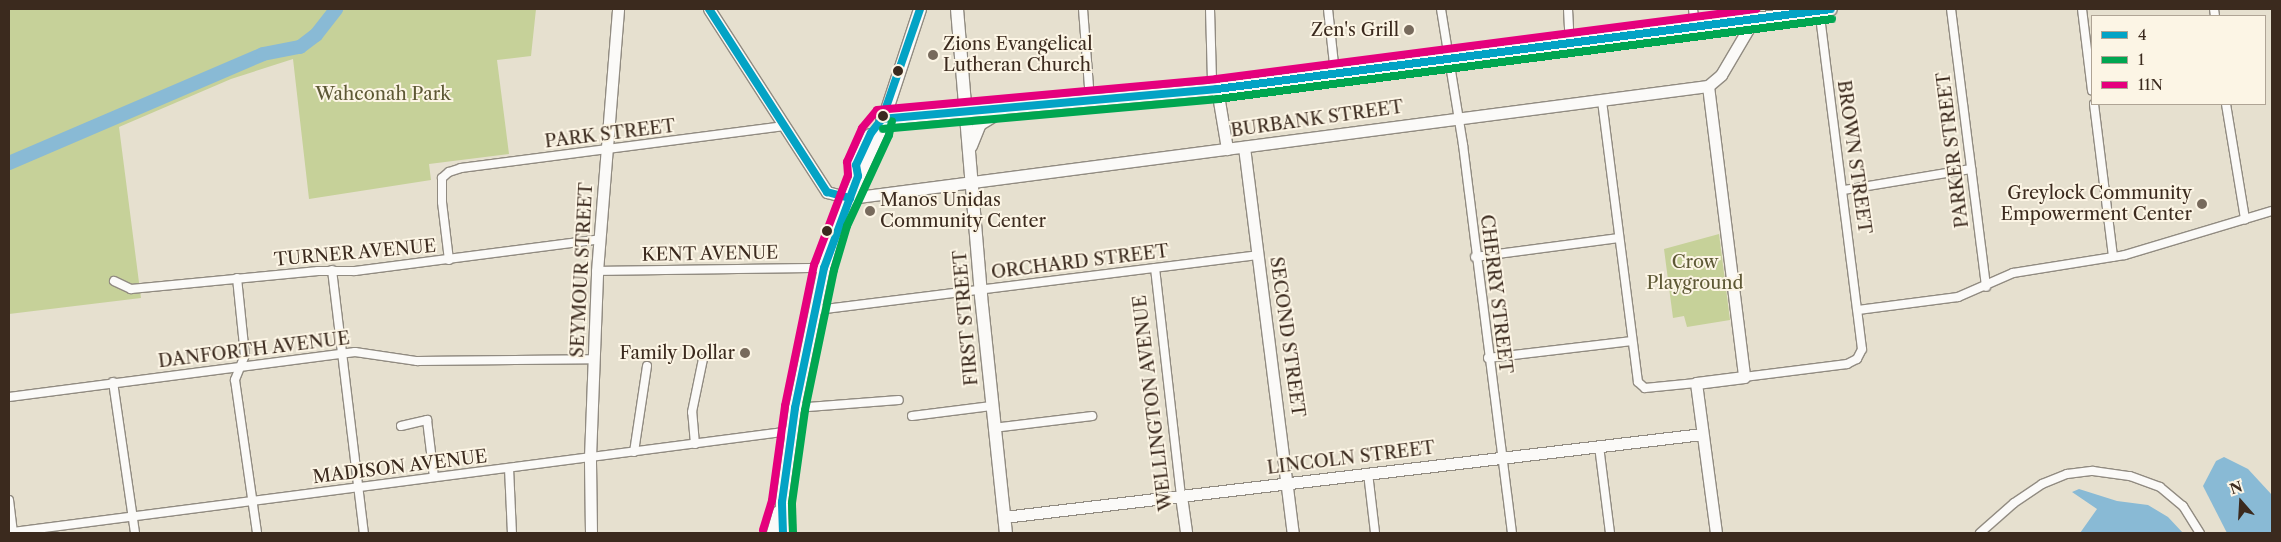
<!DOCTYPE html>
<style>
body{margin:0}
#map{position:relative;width:2281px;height:542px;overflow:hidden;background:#e6e0cf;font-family:"Libre Caslon Text",serif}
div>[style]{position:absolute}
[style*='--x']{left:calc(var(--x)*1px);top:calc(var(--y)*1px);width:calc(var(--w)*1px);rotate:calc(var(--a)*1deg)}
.green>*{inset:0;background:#c6d199}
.water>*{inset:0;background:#89bad5}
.river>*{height:14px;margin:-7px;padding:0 7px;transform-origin:7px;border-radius:7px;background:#89bad5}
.roads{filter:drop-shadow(1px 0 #918b81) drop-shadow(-1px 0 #918b81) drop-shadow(0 1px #918b81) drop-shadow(0 -1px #918b81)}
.street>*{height:8px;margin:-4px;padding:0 4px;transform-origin:4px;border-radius:4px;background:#fbfaf8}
.secondary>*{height:11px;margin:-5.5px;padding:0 5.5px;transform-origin:5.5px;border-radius:5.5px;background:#fbfaf8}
.primary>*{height:12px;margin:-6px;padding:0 6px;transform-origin:6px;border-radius:6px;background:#fbfaf8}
.bus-1>*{height:8px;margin:-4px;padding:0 4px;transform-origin:4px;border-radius:4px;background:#03a3c5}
.bus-2>*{height:8px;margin:-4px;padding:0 4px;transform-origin:4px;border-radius:4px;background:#00a651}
.bus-3>*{height:8px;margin:-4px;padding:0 4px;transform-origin:4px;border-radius:4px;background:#e5007d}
.dots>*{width:14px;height:14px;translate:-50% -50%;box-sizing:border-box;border:2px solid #fcf5e5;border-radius:50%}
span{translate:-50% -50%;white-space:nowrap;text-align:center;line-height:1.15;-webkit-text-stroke:4px #fcf5e5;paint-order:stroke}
.poi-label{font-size:18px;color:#3b2a1e}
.right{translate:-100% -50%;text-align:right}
.left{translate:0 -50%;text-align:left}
.park-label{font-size:18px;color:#5d5835}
.street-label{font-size:18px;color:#3b2a1e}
.frame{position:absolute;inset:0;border:10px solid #3b2a1e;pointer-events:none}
.legend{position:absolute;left:2091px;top:15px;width:175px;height:90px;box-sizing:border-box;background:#fcf5e5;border:1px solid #afa495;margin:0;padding:6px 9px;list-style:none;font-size:15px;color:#3b2a1e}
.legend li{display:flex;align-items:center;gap:10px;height:25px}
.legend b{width:25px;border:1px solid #afa495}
.north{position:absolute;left:2216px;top:477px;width:50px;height:50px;-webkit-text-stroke:4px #fcf5e5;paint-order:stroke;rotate:341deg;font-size:14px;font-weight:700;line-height:20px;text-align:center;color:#3b2a1e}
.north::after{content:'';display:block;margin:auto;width:18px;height:22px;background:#3b2a1e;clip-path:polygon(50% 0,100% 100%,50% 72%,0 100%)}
</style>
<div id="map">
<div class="green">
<div style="clip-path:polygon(9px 9px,536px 9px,531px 56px,497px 60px,509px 154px,429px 164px,431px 180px,309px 199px,293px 59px,231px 79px,119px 127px,141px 298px,9px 314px)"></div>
<div style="clip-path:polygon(1719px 234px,1730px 320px,1687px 327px,1684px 316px,1673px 318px,1664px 249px)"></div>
</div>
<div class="water">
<div style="clip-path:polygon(2224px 457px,2248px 469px,2272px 495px,2272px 533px,2227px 533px,2203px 486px,2216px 461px)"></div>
<div style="clip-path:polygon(2079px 489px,2117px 501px,2148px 505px,2168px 517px,2183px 533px,2080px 533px,2097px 509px,2072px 492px)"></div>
</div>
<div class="river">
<div style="--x:9;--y:163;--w:276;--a:-23.2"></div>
<div style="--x:263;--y:54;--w:38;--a:-11"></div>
<div style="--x:300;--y:47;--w:20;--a:-37"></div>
<div style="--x:316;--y:35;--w:33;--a:-52"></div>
</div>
<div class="roads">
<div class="street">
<div style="--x:1083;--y:9;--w:91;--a:85.6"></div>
<div style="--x:1210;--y:9;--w:70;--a:88.4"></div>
<div style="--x:1212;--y:79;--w:11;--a:63"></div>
<div style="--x:1328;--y:9;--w:64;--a:83.8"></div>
<div style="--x:1441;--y:9;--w:138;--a:80.8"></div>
<div style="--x:1463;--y:145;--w:391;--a:82.8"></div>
<div style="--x:1568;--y:9;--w:33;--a:87"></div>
<div style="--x:1693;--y:9;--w:17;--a:83"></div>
<div style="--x:1951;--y:9;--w:280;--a:82.8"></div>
<div style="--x:2082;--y:9;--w:82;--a:83"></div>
<div style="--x:2214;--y:9;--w:7;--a:82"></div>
<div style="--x:1602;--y:101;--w:283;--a:82.7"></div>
<div style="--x:1638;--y:382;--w:9;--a:41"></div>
<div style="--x:1645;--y:388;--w:51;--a:-5.6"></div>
<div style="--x:2094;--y:104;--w:154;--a:82.9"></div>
<div style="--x:2226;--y:104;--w:117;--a:80.6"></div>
<div style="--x:1844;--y:190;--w:129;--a:-9.4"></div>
<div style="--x:1475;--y:257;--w:145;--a:-7.5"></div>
<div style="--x:449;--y:260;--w:58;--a:-96.9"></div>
<div style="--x:442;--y:202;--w:24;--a:-90"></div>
<div style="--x:442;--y:178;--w:9;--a:-41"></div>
<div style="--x:449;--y:172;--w:13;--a:-18"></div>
<div style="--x:461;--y:168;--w:326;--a:-7.4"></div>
<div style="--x:1155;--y:268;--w:229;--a:83.5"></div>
<div style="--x:332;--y:270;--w:265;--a:83.1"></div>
<div style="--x:597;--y:271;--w:227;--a:-0.8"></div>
<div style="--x:237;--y:278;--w:77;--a:84.1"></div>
<div style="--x:245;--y:355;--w:27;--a:112"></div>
<div style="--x:235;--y:380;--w:155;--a:81.8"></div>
<div style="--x:114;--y:281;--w:19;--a:25"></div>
<div style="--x:131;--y:289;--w:188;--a:-5.5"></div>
<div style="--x:318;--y:271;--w:37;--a:0"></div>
<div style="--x:355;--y:271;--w:247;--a:-7.4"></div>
<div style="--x:817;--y:310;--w:444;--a:-7.1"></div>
<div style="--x:1858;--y:310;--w:101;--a:-7.4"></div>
<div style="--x:1958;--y:297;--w:60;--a:-23.6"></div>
<div style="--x:2013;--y:273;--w:113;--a:-9.1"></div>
<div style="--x:2125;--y:255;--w:153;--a:-16.7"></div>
<div style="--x:1488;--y:358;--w:145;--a:-6.7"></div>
<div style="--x:1744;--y:377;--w:104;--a:-7.2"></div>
<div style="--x:1847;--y:364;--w:11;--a:-27"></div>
<div style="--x:1857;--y:359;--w:11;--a:-63"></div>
<div style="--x:1862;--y:349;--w:343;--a:-97.2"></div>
<div style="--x:113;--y:382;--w:153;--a:81.7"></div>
<div style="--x:9;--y:397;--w:349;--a:-7.4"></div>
<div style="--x:355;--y:352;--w:63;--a:8.3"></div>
<div style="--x:417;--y:361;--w:177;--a:-0.6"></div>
<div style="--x:795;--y:408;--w:104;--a:-4.4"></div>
<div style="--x:912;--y:416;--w:80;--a:-7.2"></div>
<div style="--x:401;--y:426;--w:27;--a:-13"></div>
<div style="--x:427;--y:420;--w:57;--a:83"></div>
<div style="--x:993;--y:428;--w:100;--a:-6.9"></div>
<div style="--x:695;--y:444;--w:32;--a:-95"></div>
<div style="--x:692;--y:412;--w:54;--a:-78.3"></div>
<div style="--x:1599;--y:446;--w:88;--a:82.8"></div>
<div style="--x:634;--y:452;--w:87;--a:-81.4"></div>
<div style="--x:509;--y:468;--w:65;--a:87.4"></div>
<div style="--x:1368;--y:473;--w:60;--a:83.3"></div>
<div style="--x:9;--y:500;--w:33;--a:83"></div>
<div style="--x:13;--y:532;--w:785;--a:-7.4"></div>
<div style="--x:1980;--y:533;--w:45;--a:-41.4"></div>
<div style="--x:2014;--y:503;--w:34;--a:-34"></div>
<div style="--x:2042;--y:484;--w:27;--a:-22"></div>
<div style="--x:2067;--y:474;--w:26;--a:-7"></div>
<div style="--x:2093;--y:471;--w:37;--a:8"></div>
<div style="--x:2130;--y:476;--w:32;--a:20"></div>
<div style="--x:2160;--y:487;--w:30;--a:40"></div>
<div style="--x:2183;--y:506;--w:32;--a:58"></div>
</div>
<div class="secondary">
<div style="--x:709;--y:9;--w:218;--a:57.2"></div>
<div style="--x:827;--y:192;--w:24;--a:15"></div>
<div style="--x:850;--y:198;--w:865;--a:-7.44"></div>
<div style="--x:1708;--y:86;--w:17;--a:-40"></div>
<div style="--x:1721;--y:75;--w:65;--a:-59.5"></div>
<div style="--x:1708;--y:86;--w:293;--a:82.9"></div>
<div style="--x:1744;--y:377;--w:48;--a:172.9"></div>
<div style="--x:1696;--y:383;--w:151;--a:82.4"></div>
<div style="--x:1217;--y:89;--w:61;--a:80.5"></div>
<div style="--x:1244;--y:147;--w:389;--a:82.8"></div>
<div style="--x:1181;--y:496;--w:37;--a:82"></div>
<div style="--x:1004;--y:517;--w:703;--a:-6.78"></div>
<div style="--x:591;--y:533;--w:76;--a:-90.8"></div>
<div style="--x:590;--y:457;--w:186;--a:-87.8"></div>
<div style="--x:597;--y:271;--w:263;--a:-85.4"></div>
</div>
<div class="primary">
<div style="--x:957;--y:9;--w:288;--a:85.2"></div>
<div style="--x:981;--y:296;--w:238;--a:84"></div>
<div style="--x:882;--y:119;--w:336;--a:-5.1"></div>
<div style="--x:1217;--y:89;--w:619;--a:-7.42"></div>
<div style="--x:971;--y:146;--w:24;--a:-68"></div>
<div style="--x:980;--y:124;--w:23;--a:-31"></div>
<div style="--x:858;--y:176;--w:11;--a:-100"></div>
<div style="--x:856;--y:165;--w:33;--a:-65"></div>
<div style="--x:773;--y:533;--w:22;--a:-74"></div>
<div style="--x:783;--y:533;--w:31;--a:-92"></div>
<div style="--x:782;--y:502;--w:95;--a:-82.1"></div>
<div style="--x:795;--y:408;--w:143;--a:-78.3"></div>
<div style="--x:824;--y:268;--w:48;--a:-73.1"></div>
<div style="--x:838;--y:222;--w:100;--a:-65.2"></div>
<div style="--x:880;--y:131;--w:128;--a:-71.8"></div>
</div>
</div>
<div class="bus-1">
<div style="--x:709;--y:9;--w:218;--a:57.2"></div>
<div style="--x:827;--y:192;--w:24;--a:15"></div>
<div style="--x:882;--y:119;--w:336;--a:-5.1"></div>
<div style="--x:1217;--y:89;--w:619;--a:-7.42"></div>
<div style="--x:783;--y:533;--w:31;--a:-92"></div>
<div style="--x:782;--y:502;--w:95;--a:-82.1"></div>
<div style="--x:795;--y:408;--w:143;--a:-78.3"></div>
<div style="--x:824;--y:268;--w:98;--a:-69.7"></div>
<div style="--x:858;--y:176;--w:11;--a:-100"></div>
<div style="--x:856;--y:165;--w:35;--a:-65"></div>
<div style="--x:871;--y:133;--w:18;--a:-52"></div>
<div style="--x:882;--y:119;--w:116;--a:-70.9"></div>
</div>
<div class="bus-2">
<div style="--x:883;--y:129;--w:336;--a:-5.1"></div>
<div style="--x:1218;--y:99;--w:619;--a:-7.42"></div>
<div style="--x:793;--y:533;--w:30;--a:-92"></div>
<div style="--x:792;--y:503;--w:94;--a:-82"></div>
<div style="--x:805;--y:410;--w:143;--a:-78.3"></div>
<div style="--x:834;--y:270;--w:46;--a:-73.5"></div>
<div style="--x:847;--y:226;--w:100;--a:-65.2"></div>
<div style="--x:889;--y:135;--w:14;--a:-78"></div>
</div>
<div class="bus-3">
<div style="--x:763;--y:530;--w:31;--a:-73"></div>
<div style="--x:772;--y:500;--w:95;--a:-82.1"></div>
<div style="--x:785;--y:406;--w:144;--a:-78.4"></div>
<div style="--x:814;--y:265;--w:96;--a:-69.3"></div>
<div style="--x:848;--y:175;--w:13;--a:-94"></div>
<div style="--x:847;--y:162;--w:37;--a:-66"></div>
<div style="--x:862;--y:128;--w:23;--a:-50"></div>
<div style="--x:877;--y:110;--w:340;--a:-5.2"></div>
<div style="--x:1216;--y:79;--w:545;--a:-7.39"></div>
</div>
<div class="dots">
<div style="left:1409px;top:30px;background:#776a5c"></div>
<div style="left:933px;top:55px;background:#776a5c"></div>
<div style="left:898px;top:71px;background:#3b2a1e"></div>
<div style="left:883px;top:116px;background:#3b2a1e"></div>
<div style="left:2202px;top:204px;background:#776a5c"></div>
<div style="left:870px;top:211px;background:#776a5c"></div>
<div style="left:827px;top:231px;background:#3b2a1e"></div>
<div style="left:745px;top:353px;background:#776a5c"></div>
</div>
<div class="poi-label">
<span class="right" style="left:1399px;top:30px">Zen's Grill</span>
<span class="left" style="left:943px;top:55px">Zions Evangelical<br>Lutheran Church</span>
<span class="right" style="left:2192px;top:204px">Greylock Community<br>Empowerment Center</span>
<span class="left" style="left:880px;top:211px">Manos Unidas<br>Community Center</span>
<span class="right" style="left:735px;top:353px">Family Dollar</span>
</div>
<div class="park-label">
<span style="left:383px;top:94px">Wahconah Park</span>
<span style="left:1695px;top:273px">Crow<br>Playground</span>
</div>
<div class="street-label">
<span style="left:1317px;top:119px;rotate:-8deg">BURBANK STREET</span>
<span style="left:610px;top:134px;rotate:-7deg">PARK STREET</span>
<span style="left:1953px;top:150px;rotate:-97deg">PARKER STREET</span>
<span style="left:1854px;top:157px;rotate:82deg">BROWN STREET</span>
<span style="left:355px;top:253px;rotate:-5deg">TURNER AVENUE</span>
<span style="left:710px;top:254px;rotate:-1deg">KENT AVENUE</span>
<span style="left:1080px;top:262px;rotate:-7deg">ORCHARD STREET</span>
<span style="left:582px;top:270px;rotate:-87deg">SEYMOUR STREET</span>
<span style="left:1496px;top:294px;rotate:83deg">CHERRY STREET</span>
<span style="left:966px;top:318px;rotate:-95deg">FIRST STREET</span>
<span style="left:1287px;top:337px;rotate:82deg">SECOND STREET</span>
<span style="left:254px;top:350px;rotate:-7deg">DANFORTH AVENUE</span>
<span style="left:1153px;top:403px;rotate:-97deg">WELLINGTON AVENUE</span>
<span style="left:1351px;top:458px;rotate:-7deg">LINCOLN STREET</span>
<span style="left:400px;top:467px;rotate:-7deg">MADISON AVENUE</span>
</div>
<div class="frame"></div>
<ul class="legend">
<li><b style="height:6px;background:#03a3c5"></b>4</li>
<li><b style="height:6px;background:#00a651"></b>1</li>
<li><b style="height:6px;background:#e5007d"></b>11N</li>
</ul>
<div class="north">N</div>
</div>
